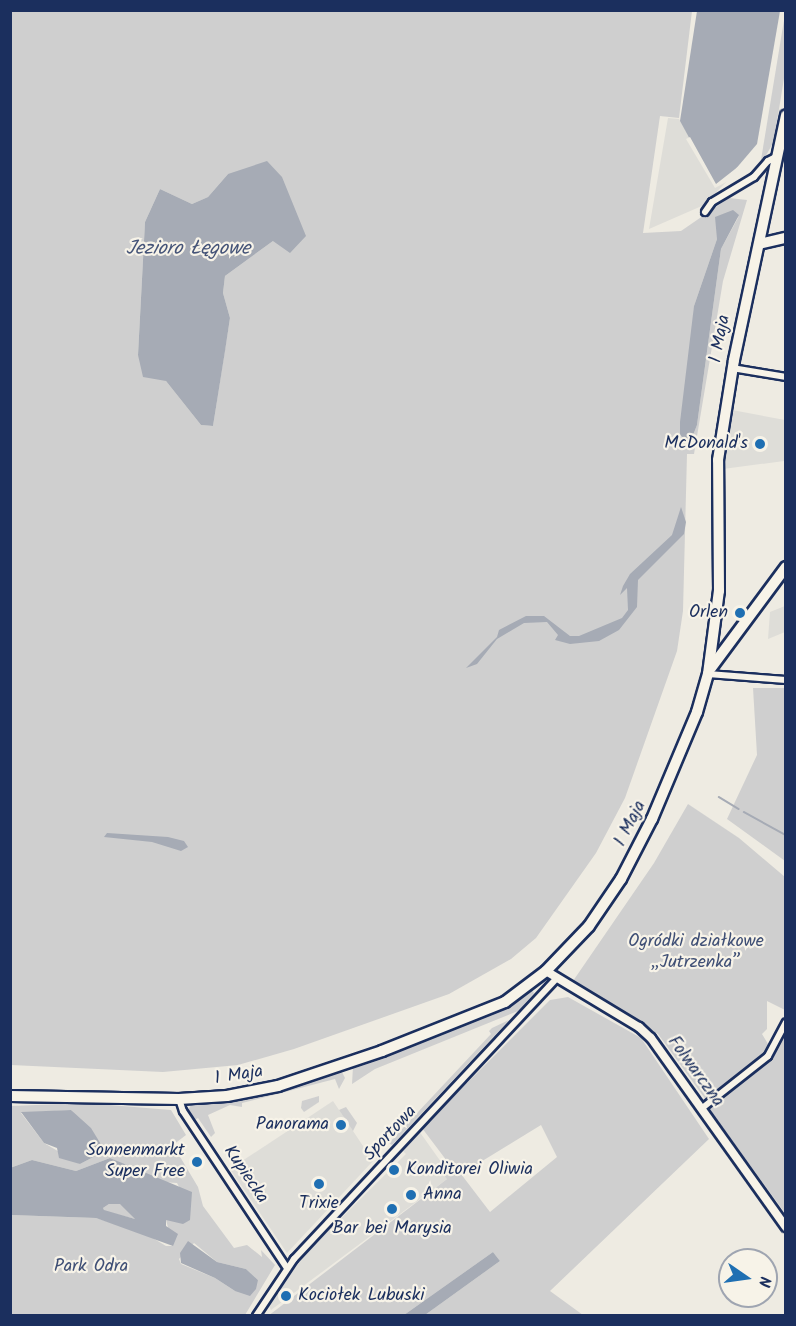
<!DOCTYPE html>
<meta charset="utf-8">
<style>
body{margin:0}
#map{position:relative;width:796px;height:1326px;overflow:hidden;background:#eeebe2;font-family:Kalam,sans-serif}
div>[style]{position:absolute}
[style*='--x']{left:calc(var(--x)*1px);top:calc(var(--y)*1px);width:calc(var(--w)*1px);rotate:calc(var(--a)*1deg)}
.built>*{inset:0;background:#deddd8}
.green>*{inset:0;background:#cfcfcf}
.water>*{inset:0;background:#a6abb5}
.pier>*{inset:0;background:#eeebe2}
.stream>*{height:1.5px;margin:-0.75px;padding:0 0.75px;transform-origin:0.75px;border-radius:0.75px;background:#a6abb5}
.roads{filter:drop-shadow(2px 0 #1b2f5e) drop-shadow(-2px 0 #1b2f5e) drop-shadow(0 2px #1b2f5e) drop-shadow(0 -2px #1b2f5e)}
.minor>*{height:6px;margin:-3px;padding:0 3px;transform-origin:3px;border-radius:3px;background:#f7f3e8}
.tertiary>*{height:8px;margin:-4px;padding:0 4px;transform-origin:4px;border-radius:4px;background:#f7f3e8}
.primary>*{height:10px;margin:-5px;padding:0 5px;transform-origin:5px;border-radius:5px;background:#f7f3e8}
.dots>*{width:16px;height:16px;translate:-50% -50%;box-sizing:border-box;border:3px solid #f7f3e8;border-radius:50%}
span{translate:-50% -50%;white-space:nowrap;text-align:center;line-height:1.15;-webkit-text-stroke:4.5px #f7f3e8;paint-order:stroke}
.street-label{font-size:18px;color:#1b2f5e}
.poi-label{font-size:18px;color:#1b2f5e}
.right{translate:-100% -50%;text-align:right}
.left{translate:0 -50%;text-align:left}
.park-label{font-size:18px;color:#3f4f75}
.water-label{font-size:20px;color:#455478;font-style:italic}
.frame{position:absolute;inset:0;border:12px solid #1b2f5e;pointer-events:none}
.north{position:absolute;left:718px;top:1248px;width:60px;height:60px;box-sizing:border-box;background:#f7f3e8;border:2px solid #9fa5b1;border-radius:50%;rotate:103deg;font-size:16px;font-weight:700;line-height:24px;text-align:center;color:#1b2f5e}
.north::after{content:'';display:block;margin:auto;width:21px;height:27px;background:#1f6fb2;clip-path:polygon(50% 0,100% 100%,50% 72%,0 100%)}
</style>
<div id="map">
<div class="built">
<div style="clip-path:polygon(668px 118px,679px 119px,690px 138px,729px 179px,704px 205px,649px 229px)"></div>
<div style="clip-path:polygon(732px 410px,785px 420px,785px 472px,784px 461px,723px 469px)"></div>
<div style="clip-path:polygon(785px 606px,785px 632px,768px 639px,770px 612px)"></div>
<div style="clip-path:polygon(333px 1101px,373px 1161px,287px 1253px,230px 1169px)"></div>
<div style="clip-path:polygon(419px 1131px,451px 1176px,271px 1310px,269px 1306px,304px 1255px,406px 1154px,403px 1151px)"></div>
</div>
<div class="green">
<div style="clip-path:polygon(evenodd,11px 11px,692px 11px,679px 118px,660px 116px,643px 233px,681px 231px,729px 198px,747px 200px,723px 281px,694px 454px,687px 454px,683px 611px,677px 651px,625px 798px,596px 853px,536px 938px,511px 959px,449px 994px,294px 1049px,238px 1065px,163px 1072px,11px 1065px,11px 11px,228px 174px,273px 241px,225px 276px,223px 293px,230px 318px,213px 426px,201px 425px,166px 381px,138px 355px,145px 222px,160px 189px,192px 204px,208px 197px,228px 174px,11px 11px,739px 216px,721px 249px,697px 425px,690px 443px,694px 306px,717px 239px,739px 216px)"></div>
<div style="clip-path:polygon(785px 14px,786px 66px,779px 109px,773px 143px,760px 166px)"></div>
<div style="clip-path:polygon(753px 688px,785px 688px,785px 861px,727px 819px,757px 755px)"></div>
<div style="clip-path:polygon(688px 804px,739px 838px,785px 877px,785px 1010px,767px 1001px,767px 1029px,762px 1034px,771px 1049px,706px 1100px,658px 1034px,573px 981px,654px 863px)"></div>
<div style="clip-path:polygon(531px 989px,534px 993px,518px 1011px,375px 1069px,352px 1084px,353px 1066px)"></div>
<div style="clip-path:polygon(evenodd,568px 997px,641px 1038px,709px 1139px,550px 1291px,583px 1315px,425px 1315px,500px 1261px,493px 1252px,404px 1315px,268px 1316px,447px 1179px,444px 1175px,456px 1173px,422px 1128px,550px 1000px,568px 997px,541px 1125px,557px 1157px,490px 1212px,461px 1174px,541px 1125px)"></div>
<div style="clip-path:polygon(509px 1020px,392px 1145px,389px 1143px,491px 1034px,489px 1031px,492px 1028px)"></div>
<div style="clip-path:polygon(785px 1029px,785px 1213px,709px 1109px,766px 1064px)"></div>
<div style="clip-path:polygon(341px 1070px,345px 1078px,339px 1089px,335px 1079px,242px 1103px,242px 1107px,230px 1105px,208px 1115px,215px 1133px,211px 1137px,198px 1118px,193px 1121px,187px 1112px,192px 1103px)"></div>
<div style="clip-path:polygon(319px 1096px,319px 1102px,304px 1112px,301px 1108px,302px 1101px)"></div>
<div style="clip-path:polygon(evenodd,85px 1103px,171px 1110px,186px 1135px,173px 1145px,198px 1187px,203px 1206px,234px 1248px,247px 1245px,262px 1257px,261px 1250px,275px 1265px,245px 1315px,11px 1315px,10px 1215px,96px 1218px,146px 1234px,166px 1246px,173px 1246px,166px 1220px,174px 1220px,188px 1204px,177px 1183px,162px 1182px,110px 1158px,76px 1171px,32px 1160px,10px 1168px,11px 1106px,85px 1103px,71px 1110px,105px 1151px,80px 1164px,44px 1143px,21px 1113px,71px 1110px,85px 1103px,194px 1243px,217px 1262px,246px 1269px,258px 1280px,235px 1291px,215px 1278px,181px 1264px,179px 1259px,194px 1243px)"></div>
<div style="clip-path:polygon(346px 1107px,357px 1123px,353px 1131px,339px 1110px)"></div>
<div style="clip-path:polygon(109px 1204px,121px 1204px,135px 1219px,104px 1211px,103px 1208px)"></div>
</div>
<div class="water">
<div style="clip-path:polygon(697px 11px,780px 11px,757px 144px,728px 178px,715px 185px,680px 121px)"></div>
<div style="clip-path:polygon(267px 161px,282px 177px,306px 236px,290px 253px,273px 241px,225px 276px,223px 293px,230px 318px,225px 351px,213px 426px,201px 425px,166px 381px,143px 377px,138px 355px,145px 222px,160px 189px,192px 204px,208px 197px,228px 174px)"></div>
<div style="clip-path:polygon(733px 210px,739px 215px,721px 249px,697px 425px,690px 443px,680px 435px,680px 422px,694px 306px,717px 239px,715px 217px)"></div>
<div style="clip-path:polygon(681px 507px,686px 522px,684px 534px,638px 580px,637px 607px,619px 630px,599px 641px,570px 644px,555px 640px,558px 635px,547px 622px,524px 623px,497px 639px,477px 664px,466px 668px,497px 637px,499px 630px,526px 616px,544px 616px,570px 636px,579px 636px,622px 618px,628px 610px,627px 588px,620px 595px,623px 586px,630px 574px,672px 535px)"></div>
<div style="clip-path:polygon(107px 833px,168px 837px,184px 841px,188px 847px,181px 851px,152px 842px,104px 837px)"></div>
<div style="clip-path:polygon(71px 1110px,91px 1128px,105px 1151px,80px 1164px,59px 1158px,57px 1148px,44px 1143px,21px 1112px)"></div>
<div style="clip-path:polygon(evenodd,110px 1158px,192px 1192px,190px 1220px,183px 1224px,166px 1220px,166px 1226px,178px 1234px,173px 1246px,96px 1218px,11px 1215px,10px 1168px,32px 1160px,76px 1171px,110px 1158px,109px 1204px,120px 1204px,135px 1219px,104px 1210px,103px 1208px,109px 1204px)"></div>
<div style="clip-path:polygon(188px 1241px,217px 1262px,246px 1269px,258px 1280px,256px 1289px,250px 1296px,235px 1291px,215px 1278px,181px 1263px,180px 1253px)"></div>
<div style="clip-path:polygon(493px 1252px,500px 1261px,425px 1315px,404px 1315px)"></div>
</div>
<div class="pier">
<div style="clip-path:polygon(690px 137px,716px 184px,753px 155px,730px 180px,715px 188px,686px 139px)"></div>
</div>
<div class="stream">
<div style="--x:719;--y:797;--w:23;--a:31"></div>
<div style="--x:744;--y:812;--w:48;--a:28.7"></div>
</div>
<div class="roads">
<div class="minor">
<div style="--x:705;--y:212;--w:12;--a:-55"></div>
<div style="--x:712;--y:202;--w:49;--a:-30.8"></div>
<div style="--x:754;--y:177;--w:21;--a:-49"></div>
<div style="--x:768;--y:161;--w:11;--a:-27"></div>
<div style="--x:732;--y:368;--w:55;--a:9.5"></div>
<div style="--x:708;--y:674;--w:78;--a:4.4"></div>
<div style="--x:179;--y:1099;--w:13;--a:72"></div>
<div style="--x:183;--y:1111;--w:188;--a:56.5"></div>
<div style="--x:701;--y:1109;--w:85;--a:-38.3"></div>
<div style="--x:768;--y:1056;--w:38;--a:-62"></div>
<div style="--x:256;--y:1316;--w:69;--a:-56.3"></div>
<div style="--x:294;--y:1259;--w:382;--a:-46.9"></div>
</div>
<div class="tertiary">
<div style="--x:546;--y:971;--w:109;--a:31.1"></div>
<div style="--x:639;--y:1027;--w:16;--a:43"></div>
<div style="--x:651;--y:1038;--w:232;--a:54.5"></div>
</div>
<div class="primary">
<div style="--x:759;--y:244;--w:28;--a:-13"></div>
<div style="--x:711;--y:668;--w:126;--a:-53.4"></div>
<div style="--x:10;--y:1096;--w:169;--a:1"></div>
<div style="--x:179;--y:1099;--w:48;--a:-3.6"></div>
<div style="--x:227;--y:1096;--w:52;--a:-11.1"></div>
<div style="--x:278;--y:1086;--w:110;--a:-18.6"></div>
<div style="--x:382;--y:1051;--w:132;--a:-21.7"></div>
<div style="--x:505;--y:1002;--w:51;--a:-37.1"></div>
<div style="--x:546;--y:971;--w:62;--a:-46.3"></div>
<div style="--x:589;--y:926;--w:57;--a:-55.8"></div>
<div style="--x:621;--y:879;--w:68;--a:-62.7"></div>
<div style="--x:652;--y:819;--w:116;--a:-67.2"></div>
<div style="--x:697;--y:712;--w:40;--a:-74"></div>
<div style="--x:708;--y:674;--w:84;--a:-82.5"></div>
<div style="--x:719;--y:591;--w:131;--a:-90.4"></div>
<div style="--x:718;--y:460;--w:101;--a:-80.9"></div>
<div style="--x:734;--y:360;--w:250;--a:-78"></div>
</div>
</div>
<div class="dots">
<div style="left:760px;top:444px;background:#1f6fb2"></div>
<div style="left:740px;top:613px;background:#1f6fb2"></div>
<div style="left:341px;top:1125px;background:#1f6fb2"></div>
<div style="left:197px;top:1162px;background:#1f6fb2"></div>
<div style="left:394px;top:1170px;background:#1f6fb2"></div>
<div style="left:319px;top:1184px;background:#1f6fb2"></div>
<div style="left:411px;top:1195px;background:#1f6fb2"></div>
<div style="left:392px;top:1209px;background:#1f6fb2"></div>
<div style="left:286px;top:1296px;background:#1f6fb2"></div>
</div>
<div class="street-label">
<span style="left:721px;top:339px;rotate:-79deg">1 Maja</span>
<span style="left:631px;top:824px;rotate:-63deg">1 Maja</span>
<span style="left:695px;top:1072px;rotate:54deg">Folwarczna</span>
<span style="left:239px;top:1076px;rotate:-9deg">1 Maja</span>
<span style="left:391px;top:1134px;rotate:-47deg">Sportowa</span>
<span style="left:245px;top:1175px;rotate:56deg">Kupiecka</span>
</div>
<div class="poi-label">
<span class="right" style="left:748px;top:444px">McDonald's</span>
<span class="right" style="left:728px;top:613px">Orlen</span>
<span class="right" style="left:329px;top:1125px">Panorama</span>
<span class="right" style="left:185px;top:1162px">Sonnenmarkt<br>Super Free</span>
<span class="left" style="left:406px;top:1170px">Konditorei Oliwia</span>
<span class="left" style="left:423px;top:1195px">Anna</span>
<span style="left:319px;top:1204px">Trixie</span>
<span style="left:392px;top:1229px">Bar bei Marysia</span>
<span class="left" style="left:298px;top:1296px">Kociołek Lubuski</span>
</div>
<div class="park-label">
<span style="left:696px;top:953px">Ogródki działkowe<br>„Jutrzenka”</span>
<span style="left:91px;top:1267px">Park Odra</span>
</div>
<div class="water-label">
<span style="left:188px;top:249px">Jezioro Łęgowe</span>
</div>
<div class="frame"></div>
<div class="north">N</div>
</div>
